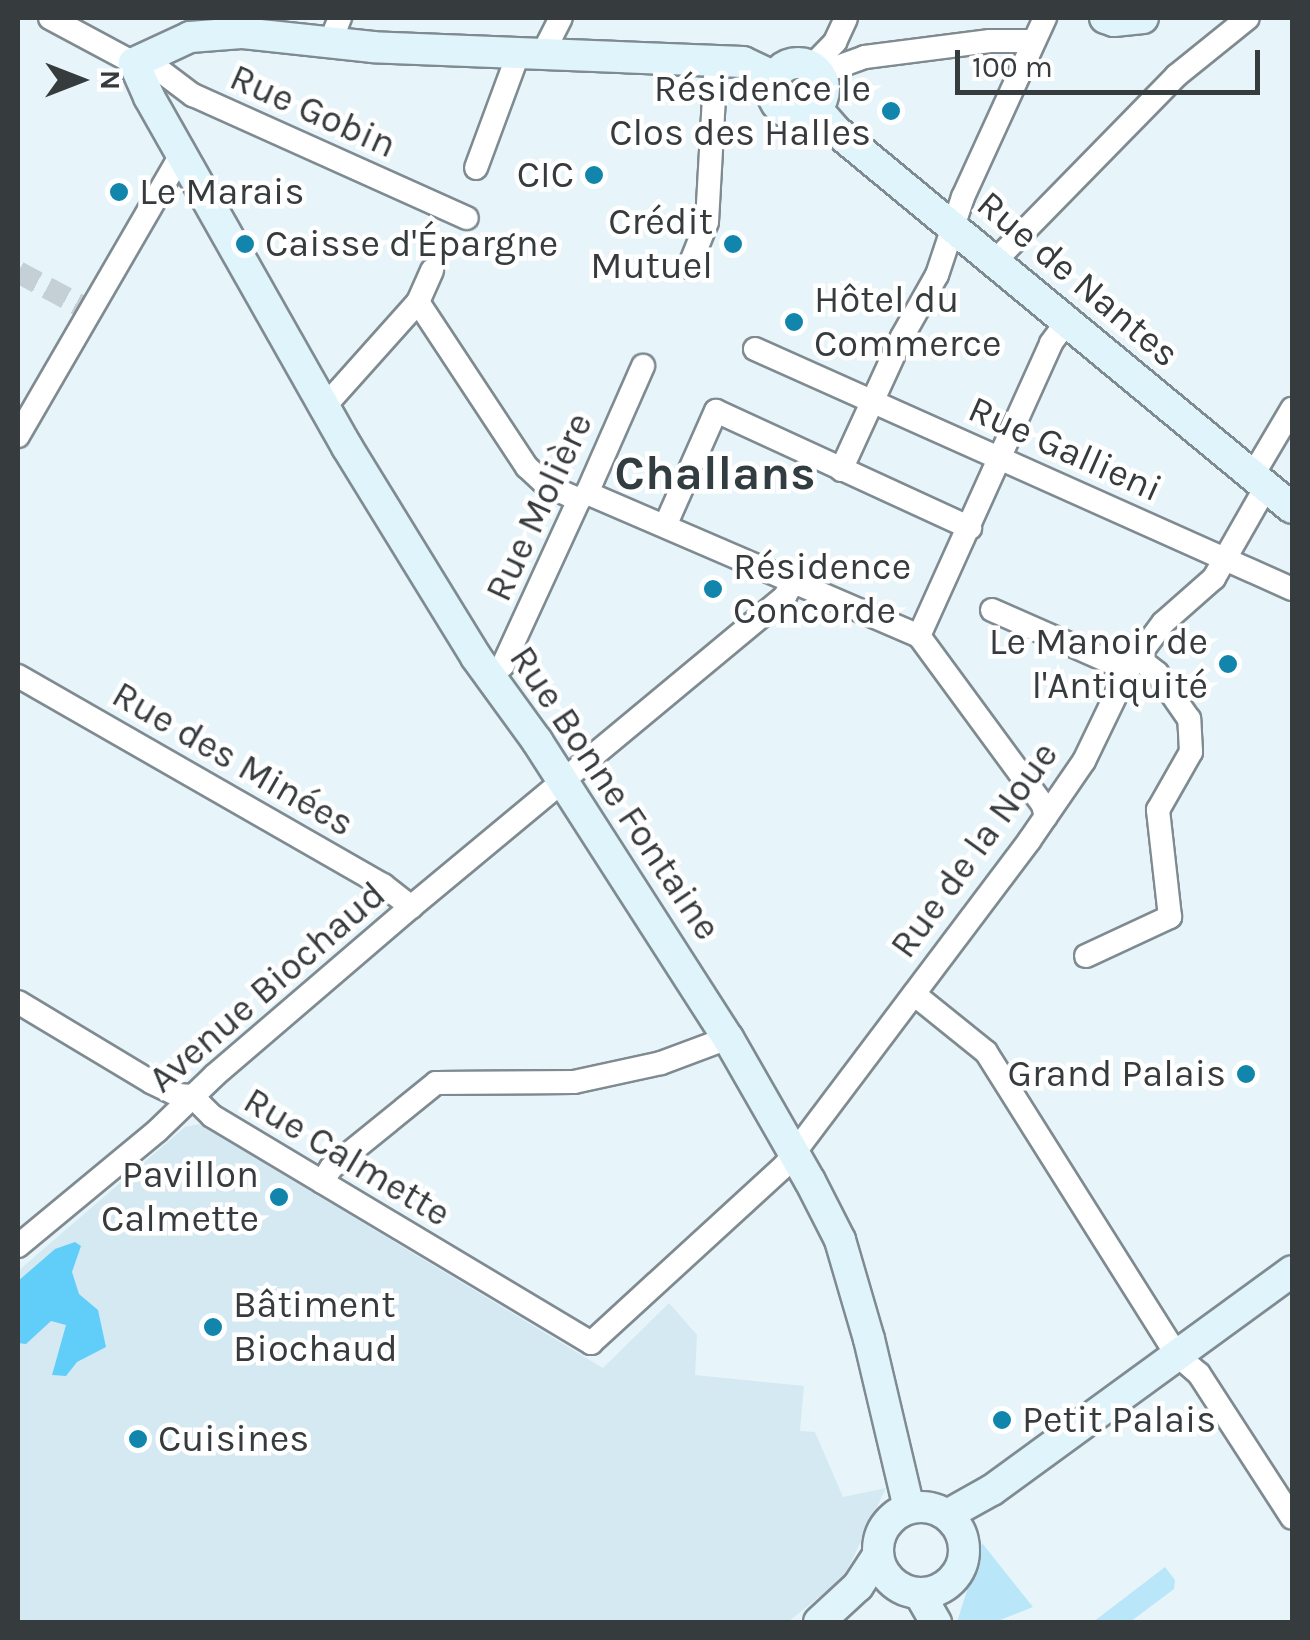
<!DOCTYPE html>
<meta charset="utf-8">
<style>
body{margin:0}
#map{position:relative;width:1310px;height:1640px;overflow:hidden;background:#e7f5fb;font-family:Karla,sans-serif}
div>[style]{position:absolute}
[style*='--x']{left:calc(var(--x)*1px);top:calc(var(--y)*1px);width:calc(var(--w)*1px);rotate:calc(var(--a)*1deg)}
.built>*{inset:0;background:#d5e9f3}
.green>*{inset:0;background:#bae6fa}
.forest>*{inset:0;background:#61cef9}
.street-tunnel>*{height:22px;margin-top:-11px;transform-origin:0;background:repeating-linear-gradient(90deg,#c4d0d5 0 22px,transparent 0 33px)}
.roads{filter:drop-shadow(2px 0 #7f8b91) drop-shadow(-2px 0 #7f8b91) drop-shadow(0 2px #7f8b91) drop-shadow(0 -2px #7f8b91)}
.street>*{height:22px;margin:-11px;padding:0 11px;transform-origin:11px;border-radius:11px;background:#fff}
.secondary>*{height:30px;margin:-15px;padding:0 15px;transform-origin:15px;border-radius:15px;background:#e0f4fc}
.secondary>.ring{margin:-15px;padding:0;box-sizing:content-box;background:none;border:30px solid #e0f4fc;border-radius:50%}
.dots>*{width:28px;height:28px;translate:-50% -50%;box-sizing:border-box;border:5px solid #fff;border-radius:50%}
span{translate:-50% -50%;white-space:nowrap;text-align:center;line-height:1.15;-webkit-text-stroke:9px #fff;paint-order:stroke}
.poi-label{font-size:38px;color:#363b3e}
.right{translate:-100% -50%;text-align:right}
.left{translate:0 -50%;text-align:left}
.street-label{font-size:38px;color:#363b3e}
.district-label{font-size:48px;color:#323d42;font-weight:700}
.frame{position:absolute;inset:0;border:20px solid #363b3e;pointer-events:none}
.north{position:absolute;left:30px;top:30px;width:100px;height:100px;-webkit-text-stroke:8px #fff;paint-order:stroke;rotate:90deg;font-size:28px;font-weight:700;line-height:40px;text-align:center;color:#363b3e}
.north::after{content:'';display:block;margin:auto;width:35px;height:45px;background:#363b3e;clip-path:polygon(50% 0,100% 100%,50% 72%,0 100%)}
.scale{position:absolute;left:955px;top:50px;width:305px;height:45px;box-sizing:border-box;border:5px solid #363b3e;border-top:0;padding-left:12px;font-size:30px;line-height:35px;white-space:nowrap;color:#363b3e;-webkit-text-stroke:8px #fff;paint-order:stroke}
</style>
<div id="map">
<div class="built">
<div style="clip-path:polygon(199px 1124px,603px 1368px,669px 1303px,697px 1335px,695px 1375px,804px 1386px,800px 1431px,815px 1432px,843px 1497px,886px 1488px,844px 1577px,788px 1622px,18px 1622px,18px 1271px,185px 1127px)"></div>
</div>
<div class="green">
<div style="clip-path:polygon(982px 1543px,1033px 1607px,995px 1622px,957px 1622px)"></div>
<div style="clip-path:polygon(1165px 1567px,1175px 1580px,1174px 1589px,1130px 1622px,1093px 1622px)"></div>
</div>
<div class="forest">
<div style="clip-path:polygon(75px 1242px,81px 1246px,72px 1272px,79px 1294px,98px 1310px,106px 1347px,77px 1362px,66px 1376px,52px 1375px,66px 1325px,51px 1321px,26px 1344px,18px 1343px,18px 1281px,55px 1249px)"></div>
</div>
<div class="street-tunnel">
<div style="--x:18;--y:272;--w:82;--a:28.4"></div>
</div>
<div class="roads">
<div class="street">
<div style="--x:50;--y:18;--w:95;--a:28.2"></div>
<div style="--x:134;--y:63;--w:29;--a:18"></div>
<div style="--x:162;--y:72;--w:39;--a:37"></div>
<div style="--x:193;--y:95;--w:300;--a:24.2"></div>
<div style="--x:331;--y:40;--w:24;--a:-68"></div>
<div style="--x:544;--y:51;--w:37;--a:-63"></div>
<div style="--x:811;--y:67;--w:35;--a:-46"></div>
<div style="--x:835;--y:42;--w:26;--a:-65"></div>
<div style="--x:818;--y:74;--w:50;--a:-19.9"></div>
<div style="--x:865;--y:57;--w:126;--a:-7.3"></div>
<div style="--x:990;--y:41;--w:42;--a:0"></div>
<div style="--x:476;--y:168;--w:124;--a:-69.7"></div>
<div style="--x:995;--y:261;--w:259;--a:-45.6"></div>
<div style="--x:1176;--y:76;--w:92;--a:-38.9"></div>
<div style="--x:689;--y:267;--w:48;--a:-68.2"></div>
<div style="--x:707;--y:222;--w:161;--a:-86.8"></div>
<div style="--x:418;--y:302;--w:198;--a:56.6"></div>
<div style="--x:527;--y:467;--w:26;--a:43"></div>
<div style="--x:546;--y:485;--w:36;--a:24"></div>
<div style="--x:755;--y:349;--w:588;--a:24.08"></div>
<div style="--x:325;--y:406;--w:140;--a:-48.2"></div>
<div style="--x:418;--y:302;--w:35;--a:-66"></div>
<div style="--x:18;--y:436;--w:327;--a:-59.9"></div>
<div style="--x:841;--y:470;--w:146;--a:-65.4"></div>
<div style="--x:902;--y:337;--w:71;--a:-60.6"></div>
<div style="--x:937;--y:275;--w:82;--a:-71.6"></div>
<div style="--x:963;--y:197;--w:197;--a:-65.4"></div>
<div style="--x:1253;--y:475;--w:77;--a:-59.4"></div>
<div style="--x:587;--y:493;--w:361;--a:23.3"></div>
<div style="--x:919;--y:636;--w:210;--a:53.7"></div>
<div style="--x:1043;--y:805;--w:12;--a:76"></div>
<div style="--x:665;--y:526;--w:126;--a:-66.1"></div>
<div style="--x:716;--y:411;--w:280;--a:24.7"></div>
<div style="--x:992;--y:610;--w:149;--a:23.8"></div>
<div style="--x:919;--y:636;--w:321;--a:-65.7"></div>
<div style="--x:1051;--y:343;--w:26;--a:-53"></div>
<div style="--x:493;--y:674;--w:13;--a:-42"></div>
<div style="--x:503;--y:665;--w:182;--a:-65.3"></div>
<div style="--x:579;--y:500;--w:11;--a:-41"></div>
<div style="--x:587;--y:493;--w:139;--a:-66.2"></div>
<div style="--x:18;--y:676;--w:421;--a:29.8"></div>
<div style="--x:383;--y:885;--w:36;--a:38"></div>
<div style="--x:1086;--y:956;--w:93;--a:-24.9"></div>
<div style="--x:1170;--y:917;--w:108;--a:-96.4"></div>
<div style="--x:1158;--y:810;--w:67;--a:-60.4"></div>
<div style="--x:1191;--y:752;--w:33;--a:-93"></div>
<div style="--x:1189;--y:719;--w:56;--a:-124.8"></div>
<div style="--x:1157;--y:673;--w:24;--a:-142"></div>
<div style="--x:914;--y:994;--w:92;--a:38.9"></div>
<div style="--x:986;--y:1052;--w:357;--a:57.8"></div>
<div style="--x:1176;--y:1354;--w:30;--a:41"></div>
<div style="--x:1199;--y:1374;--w:171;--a:57.1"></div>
<div style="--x:18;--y:1002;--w:155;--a:31"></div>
<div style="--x:151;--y:1082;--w:30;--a:26"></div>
<div style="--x:178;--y:1095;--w:14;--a:4"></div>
<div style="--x:192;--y:1096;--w:28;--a:45"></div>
<div style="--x:212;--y:1116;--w:442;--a:30.9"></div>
<div style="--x:591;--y:1343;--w:263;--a:-42.5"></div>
<div style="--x:785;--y:1165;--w:406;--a:-53"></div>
<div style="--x:1029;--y:841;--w:97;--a:-55.5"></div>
<div style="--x:1084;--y:761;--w:101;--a:-64.2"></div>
<div style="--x:1128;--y:670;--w:59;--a:-53.3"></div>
<div style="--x:1163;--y:623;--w:68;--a:-41.4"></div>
<div style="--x:1214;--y:578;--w:105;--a:-60.3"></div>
<div style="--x:322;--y:1182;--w:17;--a:-57"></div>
<div style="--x:331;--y:1168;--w:135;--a:-39"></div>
<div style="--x:436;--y:1083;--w:138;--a:-0.4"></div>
<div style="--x:574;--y:1082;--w:89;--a:-12.3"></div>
<div style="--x:661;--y:1063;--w:72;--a:-20.5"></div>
<div style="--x:18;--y:1246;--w:180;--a:-39.6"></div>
<div style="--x:157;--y:1131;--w:81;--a:-44"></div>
<div style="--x:215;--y:1075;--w:258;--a:-40.6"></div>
<div style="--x:411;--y:907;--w:486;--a:-39.7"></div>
<div style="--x:785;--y:596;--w:16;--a:-60"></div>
</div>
<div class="secondary">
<div style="--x:1105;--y:18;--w:9;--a:18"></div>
<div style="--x:1114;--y:21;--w:29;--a:-6"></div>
<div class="ring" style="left:772px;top:63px;width:22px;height:22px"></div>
<div style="--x:775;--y:77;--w:35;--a:-155"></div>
<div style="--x:743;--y:62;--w:370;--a:-177.7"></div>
<div style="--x:373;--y:47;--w:133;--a:-173.9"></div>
<div style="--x:241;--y:33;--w:51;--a:175.5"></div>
<div style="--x:190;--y:37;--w:62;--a:155.1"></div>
<div style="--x:134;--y:63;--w:37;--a:66"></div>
<div style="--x:149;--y:97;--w:402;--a:60.5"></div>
<div style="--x:347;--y:447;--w:246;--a:58.4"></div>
<div style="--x:476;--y:657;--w:104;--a:54"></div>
<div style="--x:537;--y:741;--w:353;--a:57.3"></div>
<div style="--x:728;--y:1038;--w:165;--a:60.2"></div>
<div style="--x:810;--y:1181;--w:66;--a:63"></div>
<div style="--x:840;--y:1240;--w:103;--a:73.7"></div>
<div style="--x:869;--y:1339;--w:174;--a:76.7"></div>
<div style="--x:816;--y:108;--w:28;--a:49"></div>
<div style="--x:834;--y:129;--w:594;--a:39.61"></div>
<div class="ring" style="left:878px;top:1507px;width:56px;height:56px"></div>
<div style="--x:947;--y:1515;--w:51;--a:-29.1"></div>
<div style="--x:992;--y:1490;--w:371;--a:-36.1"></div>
<div style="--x:919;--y:1593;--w:34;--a:60"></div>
<div style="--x:819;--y:1622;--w:53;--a:-42.7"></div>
<div style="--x:858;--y:1586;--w:37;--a:-57"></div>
</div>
</div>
<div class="dots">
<div style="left:891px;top:111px;background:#1185ab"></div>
<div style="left:594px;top:175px;background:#1185ab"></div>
<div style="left:119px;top:192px;background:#1185ab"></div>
<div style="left:245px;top:244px;background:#1185ab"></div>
<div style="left:733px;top:244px;background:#1185ab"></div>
<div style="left:794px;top:322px;background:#1185ab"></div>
<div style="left:713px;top:589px;background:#1185ab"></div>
<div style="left:1228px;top:664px;background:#1185ab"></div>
<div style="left:1246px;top:1074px;background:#1185ab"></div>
<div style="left:279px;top:1197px;background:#1185ab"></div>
<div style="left:213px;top:1327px;background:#1185ab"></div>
<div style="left:1002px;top:1420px;background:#1185ab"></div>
<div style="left:138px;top:1439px;background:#1185ab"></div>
</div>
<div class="poi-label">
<span class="right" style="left:871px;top:111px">Résidence le<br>Clos des Halles</span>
<span class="right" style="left:574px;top:175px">CIC</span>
<span class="left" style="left:139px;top:192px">Le Marais</span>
<span class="right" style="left:713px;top:244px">Crédit<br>Mutuel</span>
<span class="left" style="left:265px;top:244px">Caisse d'Épargne</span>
<span class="left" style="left:814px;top:322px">Hôtel du<br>Commerce</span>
<span class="left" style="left:733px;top:589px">Résidence<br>Concorde</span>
<span class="right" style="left:1208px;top:664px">Le Manoir de<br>l'Antiquité</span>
<span class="right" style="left:1226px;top:1074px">Grand Palais</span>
<span class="right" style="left:259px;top:1197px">Pavillon<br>Calmette</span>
<span class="left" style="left:233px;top:1327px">Bâtiment<br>Biochaud</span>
<span class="left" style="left:1022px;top:1420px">Petit Palais</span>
<span class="left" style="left:158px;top:1439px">Cuisines</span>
</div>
<div class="street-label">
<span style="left:313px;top:111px;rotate:24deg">Rue Gobin</span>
<span style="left:1078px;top:279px;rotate:40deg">Rue de Nantes</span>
<span style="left:1065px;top:449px;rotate:24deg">Rue Gallieni</span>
<span style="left:539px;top:507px;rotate:-65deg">Rue Molière</span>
<span style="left:233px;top:759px;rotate:30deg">Rue des Minées</span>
<span style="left:615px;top:793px;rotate:56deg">Rue Bonne Fontaine</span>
<span style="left:974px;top:850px;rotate:-54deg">Rue de la Noue</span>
<span style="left:267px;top:987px;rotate:-41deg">Avenue Biochaud</span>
<span style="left:347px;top:1157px;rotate:31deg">Rue Calmette</span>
</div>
<div class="district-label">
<span style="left:715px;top:474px">Challans</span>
</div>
<div class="frame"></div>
<div class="north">N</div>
<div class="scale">100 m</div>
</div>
